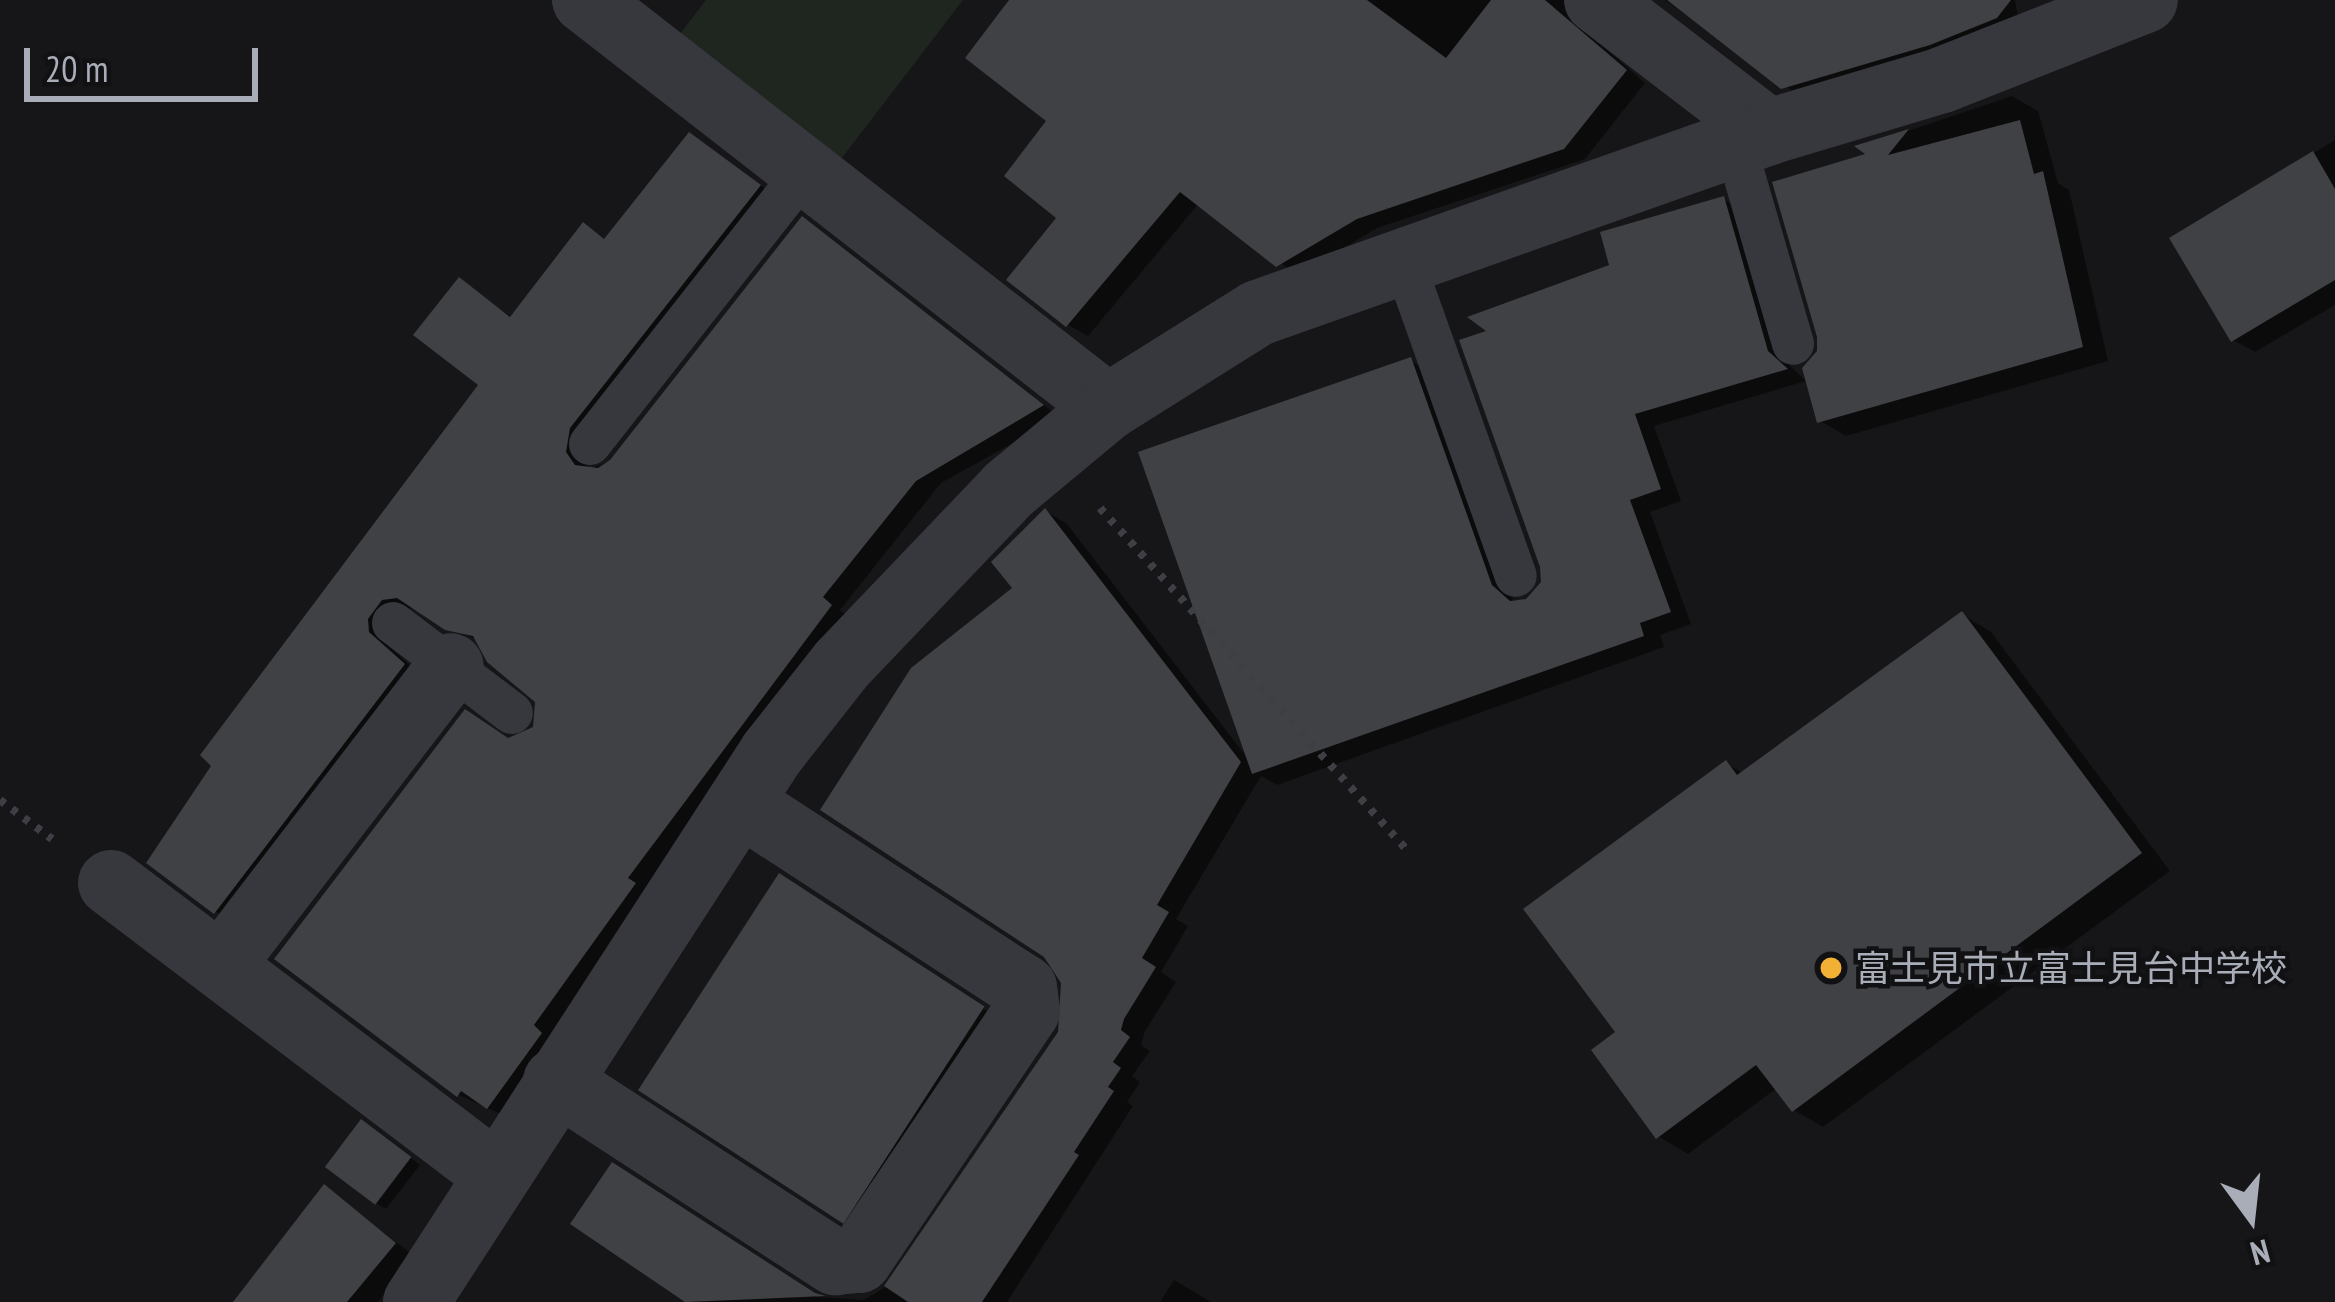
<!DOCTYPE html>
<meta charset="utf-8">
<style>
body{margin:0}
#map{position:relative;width:2335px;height:1302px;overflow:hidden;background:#161618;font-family:"PT Sans Narrow","Noto Sans JP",sans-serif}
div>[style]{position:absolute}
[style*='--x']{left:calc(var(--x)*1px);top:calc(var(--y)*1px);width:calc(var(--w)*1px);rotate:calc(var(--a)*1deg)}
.green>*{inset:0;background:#1e261f}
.shadow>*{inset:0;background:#0007}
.building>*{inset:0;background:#404145;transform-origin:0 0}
.path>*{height:8px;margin-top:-4px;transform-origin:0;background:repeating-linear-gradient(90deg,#3d3f44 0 6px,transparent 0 15px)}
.service>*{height:42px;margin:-21px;padding:0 21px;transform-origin:21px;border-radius:21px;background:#37383d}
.minor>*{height:66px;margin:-33px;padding:0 33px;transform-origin:33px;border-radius:33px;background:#37383d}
.dots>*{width:33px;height:33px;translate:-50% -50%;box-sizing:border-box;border:6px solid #111113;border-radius:50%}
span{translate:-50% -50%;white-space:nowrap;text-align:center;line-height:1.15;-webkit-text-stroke:9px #111113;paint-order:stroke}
.poi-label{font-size:36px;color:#a8adb8}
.left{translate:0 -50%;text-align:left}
.north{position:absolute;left:2191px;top:1158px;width:120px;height:120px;-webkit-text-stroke:9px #111113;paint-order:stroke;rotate:165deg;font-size:33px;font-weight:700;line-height:48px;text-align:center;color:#a8adb8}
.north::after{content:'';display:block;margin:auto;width:42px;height:54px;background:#a8adb8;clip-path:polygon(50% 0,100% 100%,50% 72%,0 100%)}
.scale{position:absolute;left:24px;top:48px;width:234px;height:54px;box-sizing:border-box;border:6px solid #a8adb8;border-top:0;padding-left:15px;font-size:36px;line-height:42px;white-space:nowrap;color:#a8adb8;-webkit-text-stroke:9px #111113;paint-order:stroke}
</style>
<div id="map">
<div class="green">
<div style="clip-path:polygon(706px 0,963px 0,838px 163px,676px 39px)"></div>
</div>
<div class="shadow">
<div style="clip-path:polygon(1013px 0,1584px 0,1581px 27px,1645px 83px,1585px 159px,1377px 228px,1298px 276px,1199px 203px,1088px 336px,1068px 325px,1051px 121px)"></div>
<div style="clip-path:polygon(1665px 0,2015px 0,2020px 27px,1804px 99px)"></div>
<div style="clip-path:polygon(2012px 96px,2038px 111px,2058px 183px,2069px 190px,2108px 361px,1846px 436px,1820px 421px,1820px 352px,1872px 156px,1860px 147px)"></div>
<div style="clip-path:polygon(2335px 140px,2335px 305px,2255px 352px,2233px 340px,2173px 239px)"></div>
<div style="clip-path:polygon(709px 147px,778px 198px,588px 439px,587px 469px,612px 462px,802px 220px,1060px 417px,941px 483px,840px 610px,849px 617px,507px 1117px,459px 1095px,509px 741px,536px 729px,538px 701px,480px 642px,417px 607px,402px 610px,386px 630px,388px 645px,422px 677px,234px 922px,215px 911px,482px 385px,460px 281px,513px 318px,583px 226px,605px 239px)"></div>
<div style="clip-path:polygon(1723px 199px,1745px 212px,1790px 366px,1806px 381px,1654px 426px,1681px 501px,1650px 512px,1691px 624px,1660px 635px,1664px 647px,1277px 785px,1261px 776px,1176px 919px,1188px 926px,1161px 972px,1176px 982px,1145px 1031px,1141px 1045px,1150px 1051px,1132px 1076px,1140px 1082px,1127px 1102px,1133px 1106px,1007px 1302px,690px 1302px,574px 1223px,634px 1178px,817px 1297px,864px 1300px,892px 1283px,1061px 1033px,1064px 982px,1016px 588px,1046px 511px,1067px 524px,1249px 760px,1411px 361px,1432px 373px,1513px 600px,1527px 602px,1544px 583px,1492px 332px)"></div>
<div style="clip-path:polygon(1962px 614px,1991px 632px,2170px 871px,1823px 1127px,1794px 1110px,1777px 1088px,1688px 1154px,1658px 1136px,1619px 1032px,1726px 763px,1744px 774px)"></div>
<div style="clip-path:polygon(801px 889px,1004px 1022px,863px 1230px,842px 1218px)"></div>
<div style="clip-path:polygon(373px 1129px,420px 1165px,386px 1209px,376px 1203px)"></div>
<div style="clip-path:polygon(325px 1188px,416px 1257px,378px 1302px,237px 1302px)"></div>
<div style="clip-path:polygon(1174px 1280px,1203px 1297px,1211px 1302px,1160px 1302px)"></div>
</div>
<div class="building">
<div style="clip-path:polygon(1009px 0,1367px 0,1446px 58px,1491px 0,1545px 0,1627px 70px,1564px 149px,1357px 219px,1276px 267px,1180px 192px,1066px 327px,1006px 280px,1056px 218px,1004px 176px,1046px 121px,965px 58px)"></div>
<div style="clip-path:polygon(1667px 0,2011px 0,1997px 18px,1930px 45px,1781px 89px)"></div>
<div style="clip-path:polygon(2020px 120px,2034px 174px,2043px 171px,2083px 347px,1817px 423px,1802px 368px,1817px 351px,1817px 337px,1772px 182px,1865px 154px,1854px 146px,1909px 129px,1888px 155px)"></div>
<div style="clip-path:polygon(689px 132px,761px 185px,570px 428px,566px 452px,575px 465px,598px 468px,610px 460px,802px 216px,1044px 405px,916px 481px,823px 597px,832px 605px,628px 878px,636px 883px,534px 1025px,542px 1033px,487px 1109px,461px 1091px,457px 1097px,274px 959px,465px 709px,508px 738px,533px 727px,535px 702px,487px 662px,473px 636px,445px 630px,397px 598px,382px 600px,368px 619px,369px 632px,405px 664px,214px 914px,146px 863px,211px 766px,200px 755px,478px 385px,413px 335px,459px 277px,510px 317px,583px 222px,604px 239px)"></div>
<div style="clip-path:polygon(2313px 151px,2335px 189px,2335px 280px,2231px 342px,2169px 238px)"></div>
<div style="clip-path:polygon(1724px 196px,1768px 351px,1788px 369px,1635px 414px,1661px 489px,1630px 500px,1671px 612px,1640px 623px,1644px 636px,1252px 774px,1138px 452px,1411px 357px,1492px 585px,1510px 601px,1526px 599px,1541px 582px,1540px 567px,1459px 340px,1486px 331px,1467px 317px,1609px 265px,1600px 232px)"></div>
<div style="clip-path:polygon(1045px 508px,1241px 762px,1157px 905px,1169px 912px,1142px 958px,1156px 967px,1124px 1019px,1121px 1030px,1130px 1037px,1113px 1062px,1121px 1068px,1108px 1087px,1114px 1091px,1074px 1152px,1079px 1155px,982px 1302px,908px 1302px,884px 1286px,1058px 1032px,1061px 983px,1044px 957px,820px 810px,911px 668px,1012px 588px,991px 562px)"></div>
<div style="clip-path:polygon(1962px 611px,2142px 853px,1792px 1112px,1756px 1065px,1656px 1139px,1591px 1050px,1615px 1032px,1523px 909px,1726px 760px,1737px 775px)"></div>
<div style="left:779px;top:873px;width:245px;height:259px;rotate:33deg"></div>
<div style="left:361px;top:1119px;width:63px;height:60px;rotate:37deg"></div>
<div style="clip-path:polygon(612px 1162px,815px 1293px,826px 1296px,685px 1302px,570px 1224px)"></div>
<div style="clip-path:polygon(324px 1184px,396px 1243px,347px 1302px,233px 1302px)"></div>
</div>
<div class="path">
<div style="--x:1100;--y:508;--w:460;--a:48.1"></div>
<div style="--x:0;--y:800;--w:65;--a:36.9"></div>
</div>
<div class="service">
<div style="--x:1735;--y:144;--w:208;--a:73.8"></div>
<div style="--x:1404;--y:262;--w:333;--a:70.4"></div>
<div style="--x:590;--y:444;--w:346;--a:-51.8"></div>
<div style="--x:393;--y:623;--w:149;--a:37.1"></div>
</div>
<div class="minor">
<div style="--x:585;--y:0;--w:663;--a:37.89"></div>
<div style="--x:1597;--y:0;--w:217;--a:37.5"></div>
<div style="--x:111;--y:883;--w:481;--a:37.1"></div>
<div style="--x:223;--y:963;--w:374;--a:-52.5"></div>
<div style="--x:556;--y:1081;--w:333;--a:33"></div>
<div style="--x:835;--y:1262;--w:24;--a:-5"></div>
<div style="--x:859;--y:1260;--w:300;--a:-56"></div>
<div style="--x:1027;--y:1011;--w:23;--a:-97"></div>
<div style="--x:1024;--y:988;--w:339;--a:-146.9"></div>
<div style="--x:416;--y:1302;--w:654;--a:-57.04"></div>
<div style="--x:772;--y:753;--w:113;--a:-51.8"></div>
<div style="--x:842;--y:664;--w:240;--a:-46.3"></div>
<div style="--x:1008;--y:490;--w:130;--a:-39.7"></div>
<div style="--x:1108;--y:407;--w:177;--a:-32.1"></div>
<div style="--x:1258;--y:313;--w:542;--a:-19.5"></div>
<div style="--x:1769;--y:132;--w:181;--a:-16.7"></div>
<div style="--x:1942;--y:80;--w:218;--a:-21.5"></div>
</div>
<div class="dots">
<div style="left:1831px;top:968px;background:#f2b134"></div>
</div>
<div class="poi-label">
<span class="left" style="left:1855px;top:968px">富士見市立富士見台中学校</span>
</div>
<div class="north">N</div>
<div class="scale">20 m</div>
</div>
